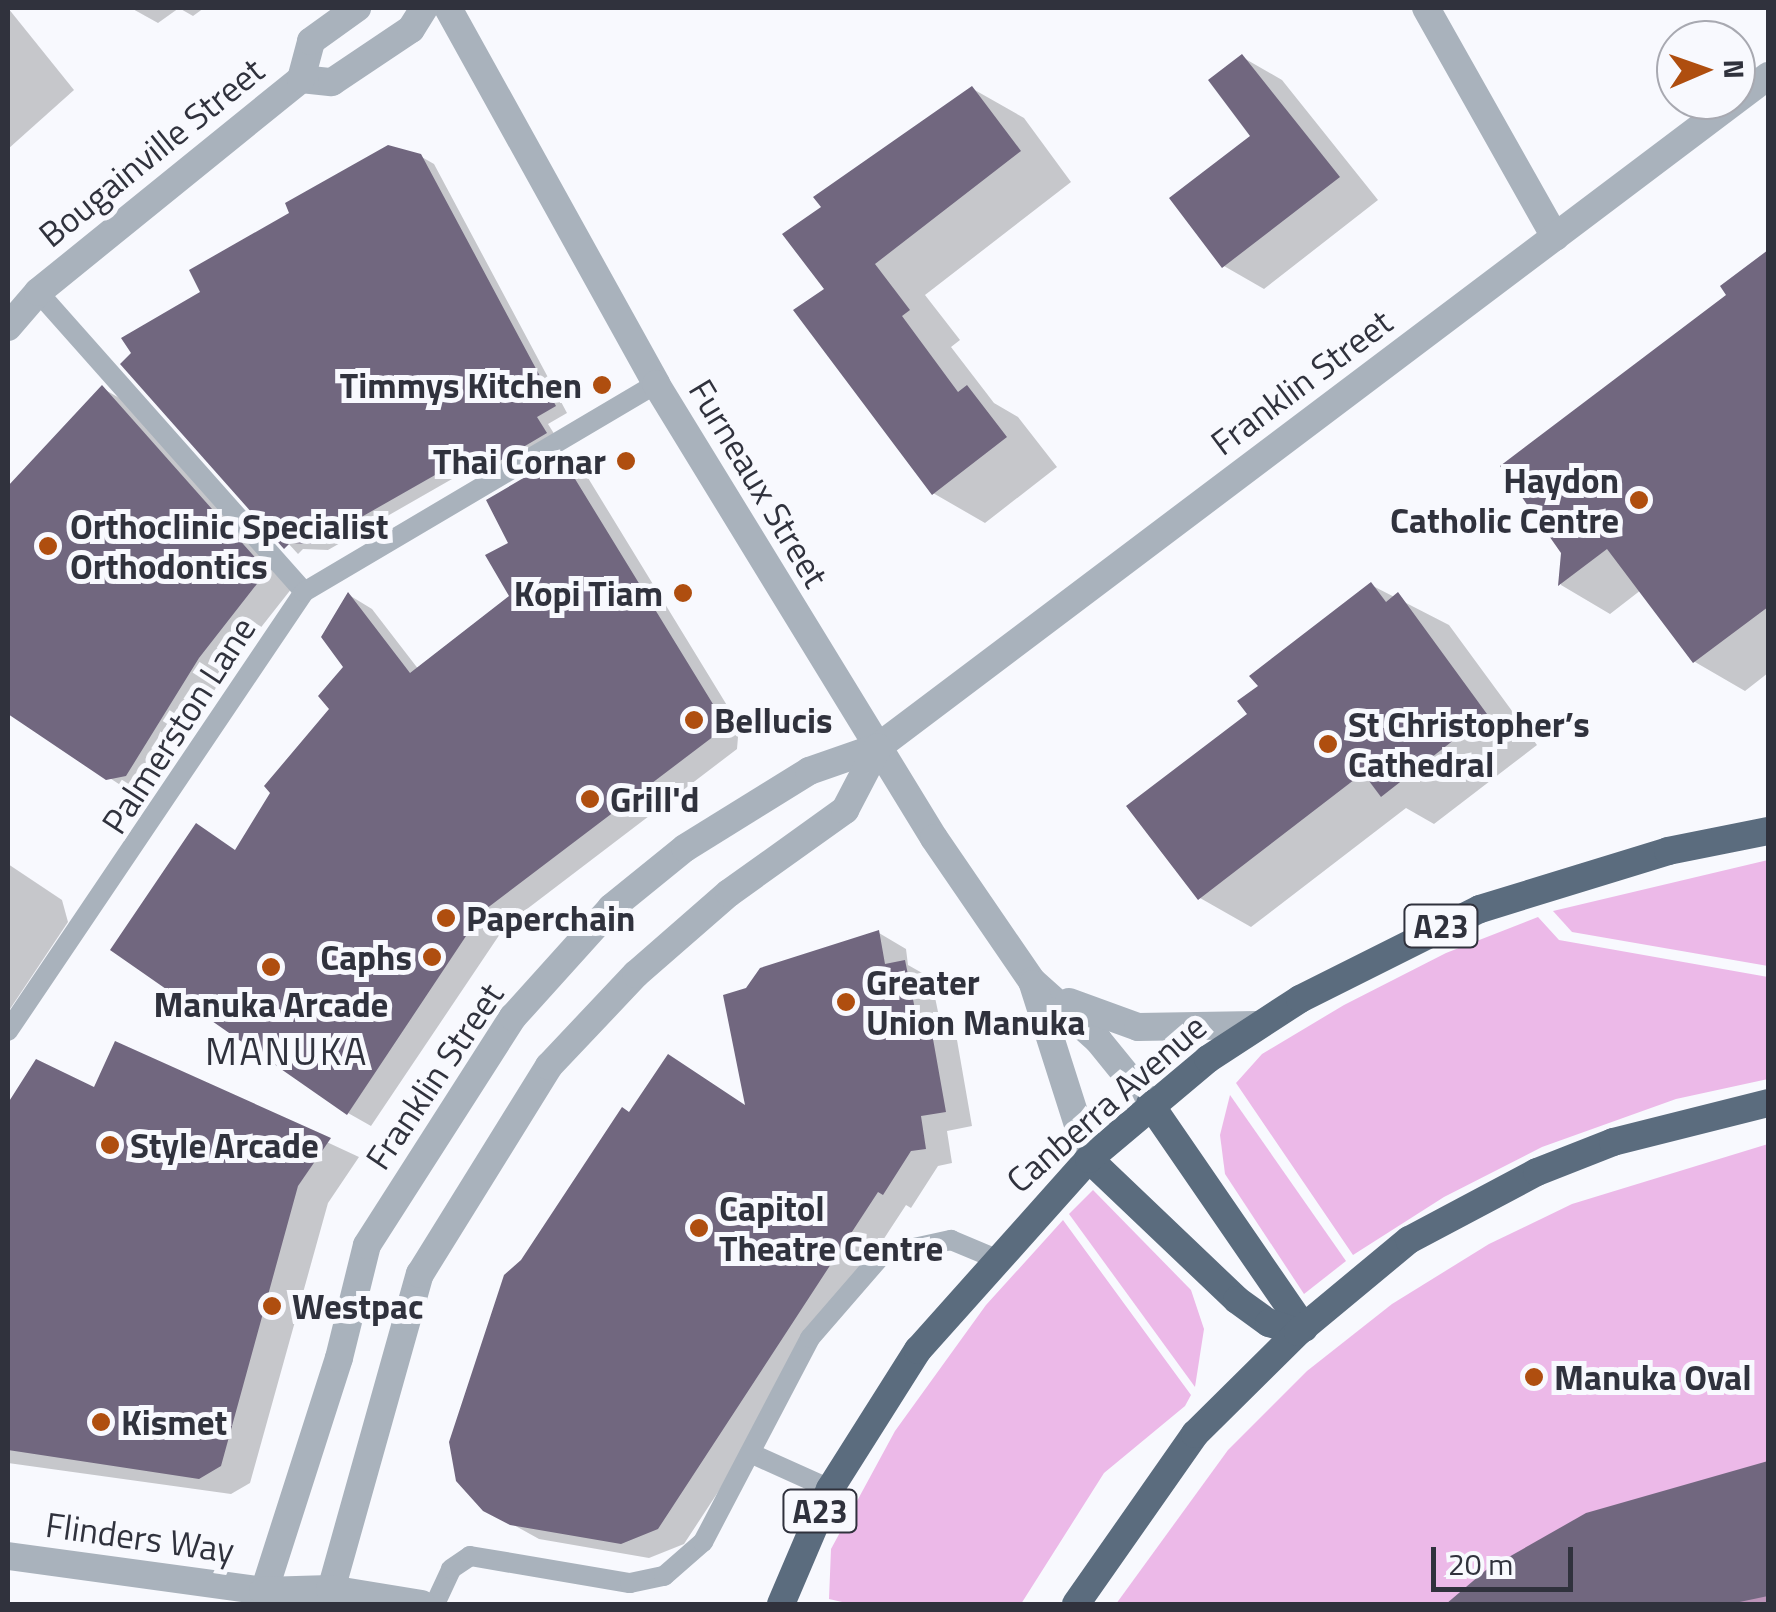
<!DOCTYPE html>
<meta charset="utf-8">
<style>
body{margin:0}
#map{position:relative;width:1776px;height:1612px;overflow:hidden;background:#f8f9fe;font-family:"Titillium Web",sans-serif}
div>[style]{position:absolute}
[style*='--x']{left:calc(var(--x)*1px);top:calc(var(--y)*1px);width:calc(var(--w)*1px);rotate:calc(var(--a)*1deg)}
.green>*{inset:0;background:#ecb9e8}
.shadow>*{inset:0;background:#0003}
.building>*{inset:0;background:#71677f}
.service>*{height:20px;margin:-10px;padding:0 10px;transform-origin:10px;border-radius:10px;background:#a9b2bc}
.minor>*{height:28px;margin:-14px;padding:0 14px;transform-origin:14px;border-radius:14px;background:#a9b2bc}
.tertiary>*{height:28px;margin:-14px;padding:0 14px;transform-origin:14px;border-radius:14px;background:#a9b2bc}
.trunk>*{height:28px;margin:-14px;padding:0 14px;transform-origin:14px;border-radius:14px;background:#5b6c7e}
.dots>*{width:28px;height:28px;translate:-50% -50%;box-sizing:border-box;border:5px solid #f8f9fe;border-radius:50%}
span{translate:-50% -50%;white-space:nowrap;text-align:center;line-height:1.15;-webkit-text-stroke:10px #f8f9fe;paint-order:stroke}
.shield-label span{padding:2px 8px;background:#f8f9fe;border:2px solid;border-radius:8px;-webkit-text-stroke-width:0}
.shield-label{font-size:32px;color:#30323d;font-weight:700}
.street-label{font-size:35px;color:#30323d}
.poi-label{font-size:35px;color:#30323d;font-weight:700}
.right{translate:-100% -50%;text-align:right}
.left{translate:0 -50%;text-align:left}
.neighbourhood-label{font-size:38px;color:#30323d;letter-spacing:2.5px}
.frame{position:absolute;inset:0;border:10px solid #30323d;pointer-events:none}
.north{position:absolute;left:1656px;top:20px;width:100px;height:100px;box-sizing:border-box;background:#f8f9fe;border:2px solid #a8a9b1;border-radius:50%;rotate:88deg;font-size:28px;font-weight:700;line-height:40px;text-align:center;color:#30323d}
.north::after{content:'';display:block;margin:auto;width:35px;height:45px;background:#af4e0f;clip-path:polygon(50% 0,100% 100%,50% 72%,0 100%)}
.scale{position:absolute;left:1431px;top:1547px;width:142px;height:45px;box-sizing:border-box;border:5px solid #30323d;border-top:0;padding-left:12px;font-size:30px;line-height:35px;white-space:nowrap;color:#30323d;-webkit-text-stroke:8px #f8f9fe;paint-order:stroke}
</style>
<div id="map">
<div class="green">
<div style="clip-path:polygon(1768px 860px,1768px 966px,1572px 932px,1553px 911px)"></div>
<div style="clip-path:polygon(1538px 917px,1559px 940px,1768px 977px,1768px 1079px,1676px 1099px,1542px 1147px,1444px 1197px,1353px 1255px,1236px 1083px,1262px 1054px,1344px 1005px,1446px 953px)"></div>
<div style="clip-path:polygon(1230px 1095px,1346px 1261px,1304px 1294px,1225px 1174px,1220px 1135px)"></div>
<div style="clip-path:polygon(1768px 1144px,1768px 1604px,1116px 1604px,1228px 1450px,1307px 1371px,1392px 1304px,1489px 1244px,1572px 1204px)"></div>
<div style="clip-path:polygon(1093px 1190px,1191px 1290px,1204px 1329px,1195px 1387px,1069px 1214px)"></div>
<div style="clip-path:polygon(1063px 1220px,1191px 1395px,1185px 1406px,1104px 1473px,1021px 1604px,851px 1604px,829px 1599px,831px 1549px,895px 1431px,986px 1305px)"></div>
</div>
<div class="shadow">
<div style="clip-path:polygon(8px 8px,74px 90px,8px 149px)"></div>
<div style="clip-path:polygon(131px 8px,179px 8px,158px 23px)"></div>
<div style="clip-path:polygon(179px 8px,204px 8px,193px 16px)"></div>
<div style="clip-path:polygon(1242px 57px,1282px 80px,1378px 200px,1264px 289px,1224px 266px,1254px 136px)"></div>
<div style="clip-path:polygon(973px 89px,1024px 118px,1071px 182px,925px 295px,960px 340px,951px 347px,994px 403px,1018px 417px,1057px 467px,985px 523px,933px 493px,828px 290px)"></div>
<div style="clip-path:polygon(420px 156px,434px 164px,567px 413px,548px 424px,558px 440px,489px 481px,473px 467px,328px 550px,303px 549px,298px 554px,124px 364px)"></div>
<div style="clip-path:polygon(1768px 253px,1768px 673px,1745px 691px,1695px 662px,1641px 590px,1610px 614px,1561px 585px,1563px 552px,1730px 295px,1723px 287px)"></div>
<div style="clip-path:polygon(102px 388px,128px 403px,292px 588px,225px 673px,153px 790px,134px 794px,8px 711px,8px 490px)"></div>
<div style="clip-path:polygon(561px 459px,585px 473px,739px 725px,737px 749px,506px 925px,371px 1126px,348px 1113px,237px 851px,333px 709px,346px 667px,349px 595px,372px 609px,419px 670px,513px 597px,512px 544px)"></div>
<div style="clip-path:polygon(1371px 585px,1449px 625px,1537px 745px,1434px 824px,1406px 808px,1251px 927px,1200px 898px,1250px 714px)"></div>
<div style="clip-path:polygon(8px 864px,62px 900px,68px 922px,8px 1012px)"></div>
<div style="clip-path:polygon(879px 933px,906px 949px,908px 965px,931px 978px,942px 1031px,957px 1040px,972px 1126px,947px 1131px,952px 1163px,938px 1166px,911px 1208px,906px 1205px,684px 1544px,649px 1558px,539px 1539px,485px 1509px,523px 1262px,748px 1107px)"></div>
<div style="clip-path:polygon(116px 1044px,359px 1157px,328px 1203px,250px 1483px,231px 1494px,8px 1463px,8px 1108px,37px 1062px,95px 1090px)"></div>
<div style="clip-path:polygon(1768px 1463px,1768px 1604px,1451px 1604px,1488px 1572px,1587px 1515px)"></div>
</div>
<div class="building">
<div style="clip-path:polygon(1242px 54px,1340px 177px,1222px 268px,1169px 198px,1250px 136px,1208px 80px)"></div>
<div style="clip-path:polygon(972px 86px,1021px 151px,875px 264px,910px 310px,902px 316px,958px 392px,967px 385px,1007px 437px,932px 495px,793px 310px,824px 289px,782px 234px,821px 207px,813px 197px)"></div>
<div style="clip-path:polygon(388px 145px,421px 154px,556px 406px,537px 417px,547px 433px,474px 476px,465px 458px,314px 544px,290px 543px,284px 549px,120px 364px,131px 353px,121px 338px,200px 292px,189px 270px,289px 213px,285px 203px)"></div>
<div style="clip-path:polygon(1768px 250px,1768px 607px,1693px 663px,1607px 549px,1558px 586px,1561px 553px,1500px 466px,1726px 295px,1720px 286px)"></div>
<div style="clip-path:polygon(102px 385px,267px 571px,199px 658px,126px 776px,106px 780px,8px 714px,8px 486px)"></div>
<div style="clip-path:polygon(561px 456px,716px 709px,714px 736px,482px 912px,347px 1115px,110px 950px,196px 823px,235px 850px,270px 793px,264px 786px,329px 709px,318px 696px,343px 667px,321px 637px,348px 592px,410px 673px,509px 596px,485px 555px,508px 543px,486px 500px)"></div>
<div style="clip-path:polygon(1371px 582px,1386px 602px,1398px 592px,1487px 714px,1381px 797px,1363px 773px,1198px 900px,1126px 806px,1247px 714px,1237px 701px,1258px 686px,1249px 676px)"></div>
<div style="clip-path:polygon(879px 930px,885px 964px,905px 960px,918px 1024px,930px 1022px,946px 1112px,921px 1116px,926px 1149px,911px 1151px,883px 1195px,878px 1192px,658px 1529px,621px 1544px,510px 1525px,483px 1511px,456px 1481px,449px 1442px,504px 1275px,521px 1260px,622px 1107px,629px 1112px,668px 1054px,745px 1105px,723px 995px,746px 988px,760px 968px)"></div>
<div style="clip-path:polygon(115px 1041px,331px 1138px,298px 1186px,221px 1466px,199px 1479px,8px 1450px,8px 1103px,36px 1059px,94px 1087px)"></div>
<div style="clip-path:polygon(1768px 1461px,1768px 1596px,1730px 1604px,1446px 1604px,1486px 1570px,1586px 1513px)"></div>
</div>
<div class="service">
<div style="--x:38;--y:292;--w:401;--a:48.4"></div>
<div style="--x:8;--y:1031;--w:529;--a:-56.01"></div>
<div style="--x:304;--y:592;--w:409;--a:-30.6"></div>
<div style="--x:750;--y:1453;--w:88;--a:24.2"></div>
<div style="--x:435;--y:1604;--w:38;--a:-65"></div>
<div style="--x:451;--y:1569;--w:23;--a:-34"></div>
<div style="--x:470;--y:1556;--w:162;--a:9.6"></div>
<div style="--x:630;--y:1583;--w:35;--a:-12"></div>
<div style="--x:664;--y:1576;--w:52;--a:-41.1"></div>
<div style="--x:703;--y:1542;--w:230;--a:-62.3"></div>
<div style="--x:810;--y:1338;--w:110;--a:-49.1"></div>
<div style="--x:882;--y:1255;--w:71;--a:-12.3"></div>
<div style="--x:951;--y:1240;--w:47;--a:22.7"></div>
</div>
<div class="minor">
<div style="--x:448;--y:8;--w:430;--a:61"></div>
<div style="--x:656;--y:384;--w:532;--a:58.52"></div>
<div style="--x:934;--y:838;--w:173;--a:55.6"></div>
<div style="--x:1032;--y:981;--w:89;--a:41.8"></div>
<div style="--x:1098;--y:1040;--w:82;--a:50.9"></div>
<div style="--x:1426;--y:8;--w:263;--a:60.6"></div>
<div style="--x:301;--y:79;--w:31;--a:6"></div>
<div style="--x:332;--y:82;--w:95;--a:-33.9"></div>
<div style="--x:411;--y:29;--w:25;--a:-58"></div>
<div style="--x:8;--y:327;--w:46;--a:-49.4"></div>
<div style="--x:38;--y:292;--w:338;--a:-39"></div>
<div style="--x:301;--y:79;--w:39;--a:-75"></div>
<div style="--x:311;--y:41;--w:57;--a:-35.7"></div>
<div style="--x:1033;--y:984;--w:184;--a:72.3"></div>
<div style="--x:1069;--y:1002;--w:73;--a:19.9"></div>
<div style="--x:1138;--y:1027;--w:118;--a:-1"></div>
<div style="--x:260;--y:1604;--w:258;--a:-72.2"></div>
<div style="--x:339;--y:1358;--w:116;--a:-76.1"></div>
<div style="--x:367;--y:1245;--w:271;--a:-57.4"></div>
<div style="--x:513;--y:1017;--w:147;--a:-48"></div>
<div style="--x:611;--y:908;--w:95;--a:-39"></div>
<div style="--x:685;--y:848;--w:146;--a:-31.8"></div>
<div style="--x:809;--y:771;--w:73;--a:-19.2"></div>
<div style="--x:878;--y:747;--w:1115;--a:-37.01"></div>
<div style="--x:327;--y:1604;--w:343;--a:-74.3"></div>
<div style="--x:420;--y:1274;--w:245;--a:-58.2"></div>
<div style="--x:549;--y:1066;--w:127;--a:-46.6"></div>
<div style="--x:636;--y:974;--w:123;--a:-41.1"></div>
<div style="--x:729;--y:893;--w:143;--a:-35.6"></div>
<div style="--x:845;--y:810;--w:71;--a:-62.4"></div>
</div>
<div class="tertiary">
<div style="--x:8;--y:1556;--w:257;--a:7.8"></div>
<div style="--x:263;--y:1591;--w:67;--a:-1.7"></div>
<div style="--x:330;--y:1589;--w:93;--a:9.3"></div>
</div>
<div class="trunk">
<div style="--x:1150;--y:1104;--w:272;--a:55.5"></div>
<div style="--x:1089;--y:1159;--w:204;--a:43.6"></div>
<div style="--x:1237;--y:1300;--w:39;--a:36"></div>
<div style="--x:1269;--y:1323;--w:30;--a:17"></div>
<div style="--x:781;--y:1604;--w:125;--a:-66.9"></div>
<div style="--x:830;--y:1489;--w:165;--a:-57.7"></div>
<div style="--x:918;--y:1350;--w:256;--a:-48.2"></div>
<div style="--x:1089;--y:1159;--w:155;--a:-40"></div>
<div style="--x:1208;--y:1059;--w:110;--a:-33.1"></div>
<div style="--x:1300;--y:999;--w:201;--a:-26.6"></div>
<div style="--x:1480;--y:909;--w:197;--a:-17.1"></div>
<div style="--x:1668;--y:851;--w:102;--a:-11.3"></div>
<div style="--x:1076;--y:1604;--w:208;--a:-55"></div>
<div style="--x:1195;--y:1434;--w:145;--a:-44.7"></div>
<div style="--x:1298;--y:1332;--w:144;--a:-39.7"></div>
<div style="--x:1409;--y:1240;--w:145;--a:-28"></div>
<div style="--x:1537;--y:1172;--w:82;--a:-21.5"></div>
<div style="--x:1613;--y:1142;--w:160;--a:-14.1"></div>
</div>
<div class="dots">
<div style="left:602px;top:385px;background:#af4e0f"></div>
<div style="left:626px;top:461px;background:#af4e0f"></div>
<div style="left:1639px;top:500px;background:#af4e0f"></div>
<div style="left:48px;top:546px;background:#af4e0f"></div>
<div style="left:683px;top:593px;background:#af4e0f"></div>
<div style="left:694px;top:720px;background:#af4e0f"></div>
<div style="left:1328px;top:744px;background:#af4e0f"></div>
<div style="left:590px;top:799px;background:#af4e0f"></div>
<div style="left:446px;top:918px;background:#af4e0f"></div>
<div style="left:432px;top:957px;background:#af4e0f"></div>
<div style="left:271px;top:967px;background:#af4e0f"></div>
<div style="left:846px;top:1002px;background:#af4e0f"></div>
<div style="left:110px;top:1145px;background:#af4e0f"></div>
<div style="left:699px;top:1228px;background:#af4e0f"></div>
<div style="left:272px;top:1306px;background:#af4e0f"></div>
<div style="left:1534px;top:1377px;background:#af4e0f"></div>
<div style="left:101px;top:1422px;background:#af4e0f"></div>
</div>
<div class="shield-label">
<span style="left:1441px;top:926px">A23</span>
<span style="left:820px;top:1511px">A23</span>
</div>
<div class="street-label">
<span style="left:151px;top:152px;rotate:-39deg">Bougainville Street</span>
<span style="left:1301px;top:382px;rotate:-37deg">Franklin Street</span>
<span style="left:759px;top:483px;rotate:59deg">Furneaux Street</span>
<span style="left:178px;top:725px;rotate:-57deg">Palmerston Lane</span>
<span style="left:434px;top:1076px;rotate:-56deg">Franklin Street</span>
<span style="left:1106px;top:1103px;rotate:-41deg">Canberra Avenue</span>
<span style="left:140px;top:1537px;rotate:8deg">Flinders Way</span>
</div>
<div class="poi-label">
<span class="right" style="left:582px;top:385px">Timmys Kitchen</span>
<span class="right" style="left:606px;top:461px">Thai Cornar</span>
<span class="right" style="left:1619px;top:500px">Haydon<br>Catholic Centre</span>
<span class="left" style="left:70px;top:546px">Orthoclinic Specialist<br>Orthodontics</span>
<span class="right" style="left:663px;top:593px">Kopi Tiam</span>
<span class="left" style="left:714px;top:720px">Bellucis</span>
<span class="left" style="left:1348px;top:744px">St Christopher’s<br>Cathedral</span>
<span class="left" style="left:610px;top:799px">Grill'd</span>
<span class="left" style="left:466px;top:918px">Paperchain</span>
<span class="right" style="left:412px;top:957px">Caphs</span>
<span class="left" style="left:866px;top:1002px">Greater<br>Union Manuka</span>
<span style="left:271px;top:1004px">Manuka Arcade</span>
<span class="left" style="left:130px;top:1145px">Style Arcade</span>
<span class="left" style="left:719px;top:1228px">Capitol<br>Theatre Centre</span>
<span class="left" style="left:292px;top:1306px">Westpac</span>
<span class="left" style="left:1554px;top:1377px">Manuka Oval</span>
<span class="left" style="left:121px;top:1422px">Kismet</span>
</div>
<div class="neighbourhood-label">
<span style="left:287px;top:1052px">MANUKA</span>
</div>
<div class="frame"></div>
<div class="north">N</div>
<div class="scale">20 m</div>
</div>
